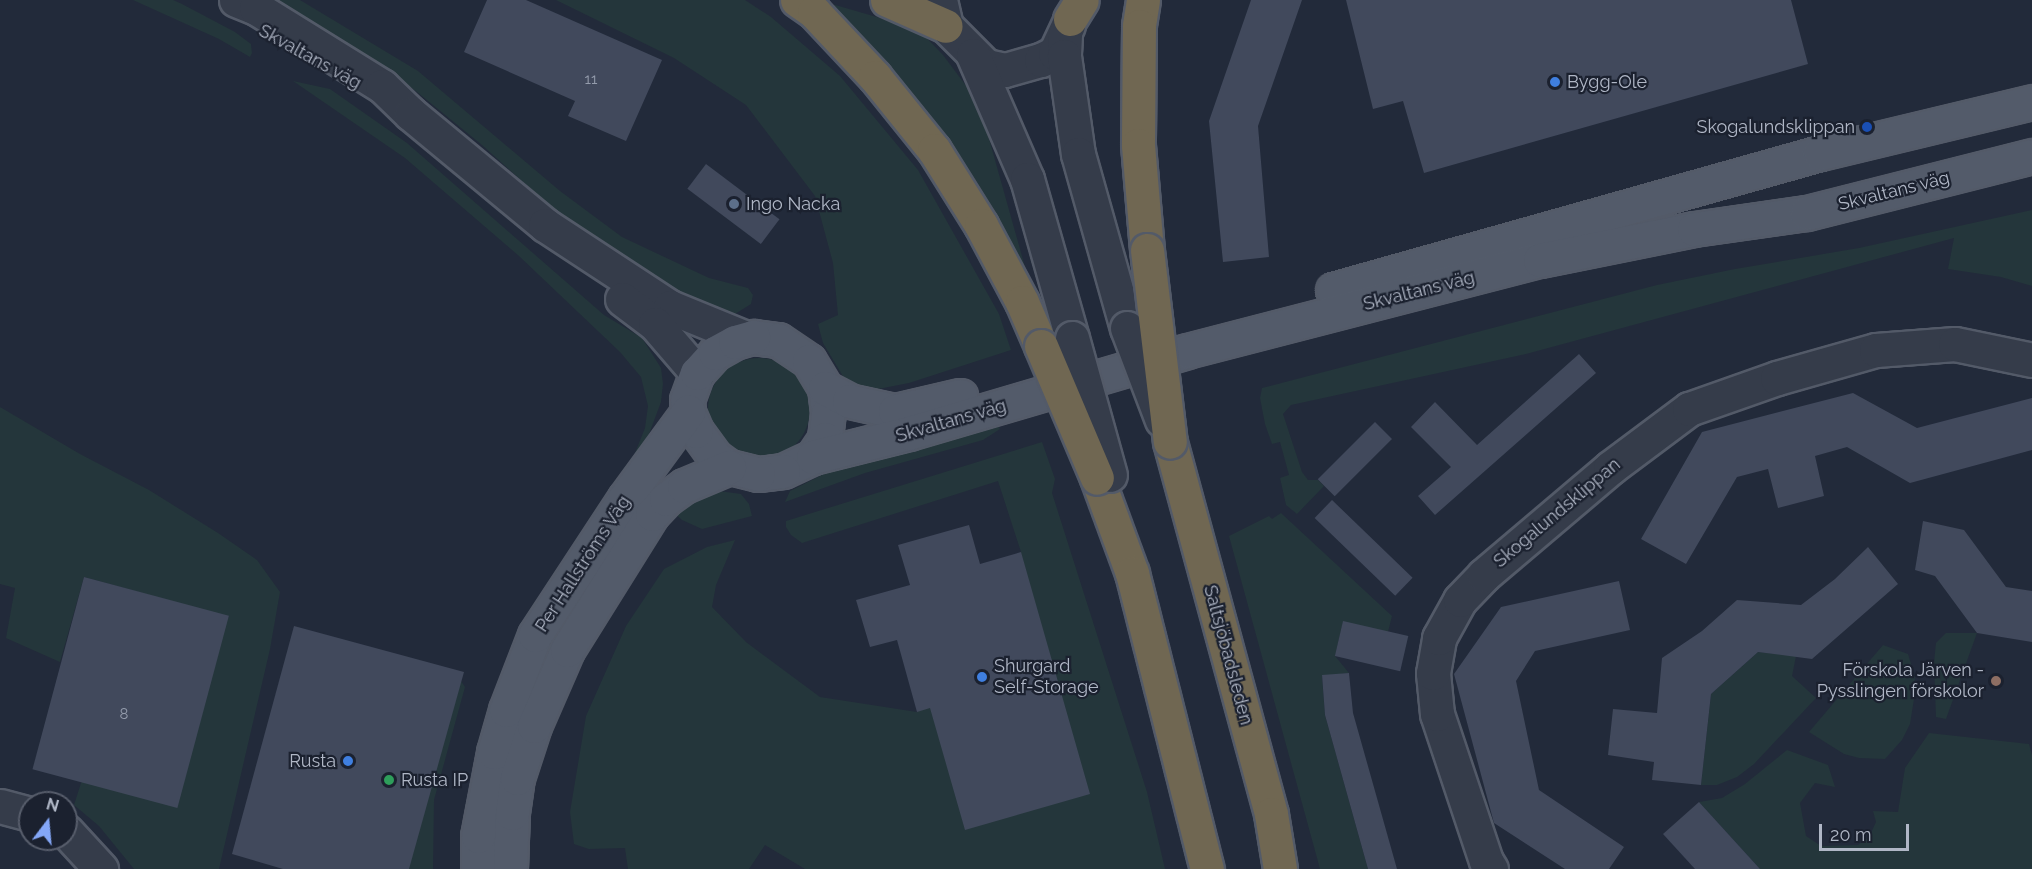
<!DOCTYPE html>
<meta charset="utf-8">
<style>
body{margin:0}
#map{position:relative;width:2032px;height:869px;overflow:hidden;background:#222a3a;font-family:Raleway,sans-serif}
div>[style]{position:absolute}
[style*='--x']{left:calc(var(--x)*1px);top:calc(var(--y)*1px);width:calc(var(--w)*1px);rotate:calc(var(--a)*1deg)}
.green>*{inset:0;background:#24363b}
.round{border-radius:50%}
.building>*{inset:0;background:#41495c;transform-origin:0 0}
.roads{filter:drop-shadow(2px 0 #535a68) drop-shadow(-2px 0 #535a68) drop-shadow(0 2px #535a68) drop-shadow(0 -2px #535a68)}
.minor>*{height:33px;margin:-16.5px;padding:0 16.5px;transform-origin:16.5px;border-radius:16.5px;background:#353c4a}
.major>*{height:33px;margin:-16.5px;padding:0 16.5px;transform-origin:16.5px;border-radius:16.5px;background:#535b6a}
.highway>*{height:33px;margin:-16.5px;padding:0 16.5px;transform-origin:16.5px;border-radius:16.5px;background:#706752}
.bridges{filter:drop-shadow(2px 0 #535a68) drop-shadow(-2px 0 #535a68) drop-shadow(0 2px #535a68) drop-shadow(0 -2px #535a68)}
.minor-bridge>*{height:33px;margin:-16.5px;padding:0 16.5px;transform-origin:16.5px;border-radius:16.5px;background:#353c4a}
.highway-bridge>*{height:33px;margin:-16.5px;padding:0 16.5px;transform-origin:16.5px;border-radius:16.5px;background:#706752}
.dots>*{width:16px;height:16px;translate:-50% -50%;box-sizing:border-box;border:3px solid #1b212f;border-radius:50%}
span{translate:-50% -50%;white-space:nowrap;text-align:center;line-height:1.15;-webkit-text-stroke:4.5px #1b212f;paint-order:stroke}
.number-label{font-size:15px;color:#949cac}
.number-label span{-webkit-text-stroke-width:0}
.street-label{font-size:18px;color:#b0b7c6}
.poi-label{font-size:18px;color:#b0b7c6}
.left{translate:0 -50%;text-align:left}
.right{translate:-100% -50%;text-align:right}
.north{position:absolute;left:18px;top:791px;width:60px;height:60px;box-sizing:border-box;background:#1b212f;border:2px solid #575d6b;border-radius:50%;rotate:16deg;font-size:16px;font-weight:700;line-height:24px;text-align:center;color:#b0b7c6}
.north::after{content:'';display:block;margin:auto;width:21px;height:27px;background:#84a7f7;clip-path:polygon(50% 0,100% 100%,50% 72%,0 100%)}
.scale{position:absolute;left:1819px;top:824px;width:90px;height:27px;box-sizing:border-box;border:3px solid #b0b7c6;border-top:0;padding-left:8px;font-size:18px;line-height:21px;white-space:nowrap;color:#b0b7c6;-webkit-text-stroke:4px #1b212f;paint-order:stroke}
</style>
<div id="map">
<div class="green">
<div style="clip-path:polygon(133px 0,173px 0,182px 4px,235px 32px,251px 44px,252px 53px,250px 57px,219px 39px)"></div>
<div style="clip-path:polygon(277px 0,300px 0,418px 71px,560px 191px,622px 237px,709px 278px,748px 288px,753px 295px,751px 304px,735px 314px,707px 308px,670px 294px,563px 218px,482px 145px,417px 92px,376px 62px)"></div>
<div style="clip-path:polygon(556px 0,745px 0,771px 17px,840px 76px,918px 170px,999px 314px,1011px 350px,909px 383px,873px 390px,855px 389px,844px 378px,823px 343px,818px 324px,838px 315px,833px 263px,815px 196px,746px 105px,674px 58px)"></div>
<div style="clip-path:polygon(818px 0,918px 29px,943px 55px,979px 103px,1027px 274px,923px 113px)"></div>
<div style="clip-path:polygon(293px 81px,330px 89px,407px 143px,604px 315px,642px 338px,661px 368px,663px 384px,661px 402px,649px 434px,631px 463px,645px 428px,648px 406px,641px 377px,620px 352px,519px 256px,405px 158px)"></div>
<div style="clip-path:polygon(2032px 210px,2032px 286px,2001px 277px,1948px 269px,1954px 238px,1526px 354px,1291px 405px,1283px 414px,1302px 472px,1308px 480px,1318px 480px,1324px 486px,1297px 514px,1286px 505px,1280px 478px,1289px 475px,1280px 442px,1272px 444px,1265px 424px,1260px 398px,1262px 388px,1657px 285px,1735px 269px,1859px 248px)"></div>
<div class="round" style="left:708px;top:358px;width:102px;height:102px"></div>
<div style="clip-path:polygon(0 407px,80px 454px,149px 490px,218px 533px,257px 560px,280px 592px,270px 649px,219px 869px,134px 869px,99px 826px,74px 805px,81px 783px,229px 617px,84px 577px,60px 662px,6px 638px,15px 588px,0 584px)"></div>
<div style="clip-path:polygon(995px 420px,1000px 429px,983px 440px,865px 473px,785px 502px,790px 491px,824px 474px,871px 457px)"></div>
<div style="clip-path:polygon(1042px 442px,1055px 479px,1052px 493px,1147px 792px,1165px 869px,805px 869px,765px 845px,749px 869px,628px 869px,625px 848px,589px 849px,574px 844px,570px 812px,586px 716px,626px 626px,664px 569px,707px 547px,735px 540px,716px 585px,712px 607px,746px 642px,820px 697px,917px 712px,1021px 552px,998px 481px,802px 543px,791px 535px,786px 527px,786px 521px)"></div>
<div style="clip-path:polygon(712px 490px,741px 494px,749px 504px,752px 516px,702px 529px,682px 520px,671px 510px)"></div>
<div style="clip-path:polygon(1281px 513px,1392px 616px,1388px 632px,1343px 622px,1335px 656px,1349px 673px,1322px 676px,1325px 715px,1368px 869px,1320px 869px,1229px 536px,1269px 516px,1272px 519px)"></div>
<div style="clip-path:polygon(1946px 633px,1977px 633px,1946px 719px,1936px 717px,1934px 662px,1936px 643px)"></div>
<div style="clip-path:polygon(1883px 645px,1908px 654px,1915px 677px,1914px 699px,1910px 724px,1902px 740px,1885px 759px,1859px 758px,1844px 754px,1809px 732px)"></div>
<div style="clip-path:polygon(1758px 652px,1796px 656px,1792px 676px,1816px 698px,1754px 764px,1737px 777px,1717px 785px,1701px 785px,1711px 694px)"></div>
<div style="clip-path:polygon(461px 681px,465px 687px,434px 800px,433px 869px,407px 869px)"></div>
<div style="clip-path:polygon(1929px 733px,2029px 744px,2032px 755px,2032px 869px,1760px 869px,1699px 802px,1722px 798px,1745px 784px,1787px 750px,1828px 765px,1835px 787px,1815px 783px,1800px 803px,1806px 836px,1821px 846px,1858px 845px,1869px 837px,1876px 822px,1873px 811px,1898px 812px,1905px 768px)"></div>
</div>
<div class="building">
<div style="clip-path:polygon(487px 0,526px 0,662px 60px,626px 141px,568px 116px,575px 101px,464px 52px)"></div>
<div style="clip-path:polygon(1251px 0,1302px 0,1258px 126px,1269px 257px,1223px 262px,1209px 121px)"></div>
<div style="clip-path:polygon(1346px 0,1791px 0,1808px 64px,1424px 173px,1403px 101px,1373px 109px)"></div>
<div style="left:706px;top:164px;width:92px;height:31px;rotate:37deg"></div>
<div style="clip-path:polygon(1579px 354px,1596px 373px,1435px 515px,1418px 496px,1451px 467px,1411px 427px,1435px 402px,1477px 445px)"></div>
<div style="clip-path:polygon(1853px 393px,1917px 428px,2032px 398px,2032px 450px,1910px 483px,1847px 447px,1815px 456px,1824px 496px,1778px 508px,1768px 469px,1737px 477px,1686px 564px,1641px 539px,1702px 432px)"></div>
<div style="left:1375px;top:422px;width:24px;height:81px;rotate:45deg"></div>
<div style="left:1332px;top:500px;width:112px;height:25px;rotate:44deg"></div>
<div style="clip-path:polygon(1923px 521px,1964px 530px,2006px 587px,2032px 591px,2032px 642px,1977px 633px,1935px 576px,1915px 570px)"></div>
<div style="clip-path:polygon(969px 525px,980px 564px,1021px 552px,1090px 794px,965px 830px,930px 708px,917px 712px,897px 640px,870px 647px,856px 600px,910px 585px,898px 545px)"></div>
<div style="clip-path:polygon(1868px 547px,1898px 584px,1812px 659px,1758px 652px,1711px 694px,1701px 785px,1652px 780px,1654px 762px,1608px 755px,1613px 709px,1657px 713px,1662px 658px,1702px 631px,1737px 600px,1801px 605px,1835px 579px)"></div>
<div style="left:84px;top:577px;width:150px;height:199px;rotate:15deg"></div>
<div style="clip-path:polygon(1619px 581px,1630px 630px,1535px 651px,1516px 681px,1539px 790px,1624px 847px,1609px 869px,1565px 869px,1494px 823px,1454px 674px,1501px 607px)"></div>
<div style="left:1343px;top:621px;width:67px;height:36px;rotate:13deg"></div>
<div style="clip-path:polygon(294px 626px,464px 672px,409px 869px,283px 869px,232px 854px)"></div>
<div style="clip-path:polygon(1349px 673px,1353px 713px,1397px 869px,1368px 869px,1325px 715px,1322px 675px)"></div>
<div style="clip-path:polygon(1699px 802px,1760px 869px,1695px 869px,1663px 834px)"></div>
</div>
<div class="roads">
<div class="minor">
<div style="--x:236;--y:0;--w:22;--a:22"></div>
<div style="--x:256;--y:8;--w:148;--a:31.8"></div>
<div style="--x:382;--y:86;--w:40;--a:44"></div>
<div style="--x:411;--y:114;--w:174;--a:39.6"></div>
<div style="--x:545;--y:225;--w:149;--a:33.3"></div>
<div style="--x:670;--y:307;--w:82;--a:22.2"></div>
<div style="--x:940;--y:0;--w:27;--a:77"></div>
<div style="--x:946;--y:26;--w:57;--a:45"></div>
<div style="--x:986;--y:66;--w:19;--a:12"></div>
<div style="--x:1005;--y:70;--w:37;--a:-16"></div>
<div style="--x:1041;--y:60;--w:16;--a:-27"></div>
<div style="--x:1055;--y:53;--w:31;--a:-65"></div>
<div style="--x:1065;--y:35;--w:21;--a:93"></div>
<div style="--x:1064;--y:56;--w:99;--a:81.9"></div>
<div style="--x:1078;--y:154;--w:181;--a:74.3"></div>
<div style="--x:973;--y:55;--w:135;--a:66.5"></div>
<div style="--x:1027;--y:179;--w:165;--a:74.2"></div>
<div style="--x:622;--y:299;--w:41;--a:37.1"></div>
<div style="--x:655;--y:324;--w:65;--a:49.4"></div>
<div style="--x:0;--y:806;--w:31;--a:15"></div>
<div style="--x:66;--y:831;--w:52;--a:47.4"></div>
<div style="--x:1491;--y:869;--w:9;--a:-122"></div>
<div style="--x:1486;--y:861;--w:155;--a:-108.4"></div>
<div style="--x:1437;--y:714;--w:41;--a:-95.6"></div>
<div style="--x:1433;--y:673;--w:36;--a:-80"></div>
<div style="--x:1439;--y:638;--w:43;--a:-61.1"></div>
<div style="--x:1460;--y:600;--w:35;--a:-46"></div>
<div style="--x:1484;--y:575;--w:165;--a:-40.3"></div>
<div style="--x:1610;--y:468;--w:99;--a:-36.8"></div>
<div style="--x:1689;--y:409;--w:93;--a:-19.4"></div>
<div style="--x:1777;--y:378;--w:103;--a:-15.8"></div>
<div style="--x:1876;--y:350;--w:79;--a:-4.3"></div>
<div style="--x:1955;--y:344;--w:79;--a:11.7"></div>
</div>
<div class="major">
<div style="--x:1333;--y:290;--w:506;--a:-15.71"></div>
<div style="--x:1820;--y:153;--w:218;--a:-13.5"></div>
<div style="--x:753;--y:337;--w:25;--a:7"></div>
<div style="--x:778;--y:340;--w:37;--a:34"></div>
<div style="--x:809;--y:361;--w:31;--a:59"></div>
<div style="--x:825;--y:388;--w:25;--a:83"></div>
<div style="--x:828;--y:413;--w:26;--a:97"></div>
<div style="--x:825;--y:439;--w:22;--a:124"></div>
<div style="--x:813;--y:457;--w:33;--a:155"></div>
<div style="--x:783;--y:471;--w:25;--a:173"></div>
<div style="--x:758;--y:474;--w:30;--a:-166"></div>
<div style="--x:729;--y:467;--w:17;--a:-144"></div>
<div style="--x:715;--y:457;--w:32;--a:-126"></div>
<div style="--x:696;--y:431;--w:21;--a:-113"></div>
<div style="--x:688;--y:412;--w:12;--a:-95"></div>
<div style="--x:687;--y:400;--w:29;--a:-70"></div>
<div style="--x:697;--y:373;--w:27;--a:-48"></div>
<div style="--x:715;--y:353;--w:23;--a:-29"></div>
<div style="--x:735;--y:342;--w:19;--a:-16"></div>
<div style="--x:825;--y:388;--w:27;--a:28"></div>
<div style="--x:849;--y:401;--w:47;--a:12.3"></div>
<div style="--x:895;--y:411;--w:67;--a:-13"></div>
<div style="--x:813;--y:457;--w:99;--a:-14"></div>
<div style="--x:909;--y:433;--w:290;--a:-16.4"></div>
<div style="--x:1187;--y:351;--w:365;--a:-14.5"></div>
<div style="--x:1540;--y:260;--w:157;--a:-11.4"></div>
<div style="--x:1694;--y:229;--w:114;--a:-8.1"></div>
<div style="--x:1807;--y:213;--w:232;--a:-14.2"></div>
<div style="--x:478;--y:869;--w:33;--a:-90"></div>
<div style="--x:478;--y:836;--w:86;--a:-79.2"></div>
<div style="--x:494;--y:752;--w:44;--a:-74.1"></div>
<div style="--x:506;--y:710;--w:80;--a:-68.9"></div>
<div style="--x:535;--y:635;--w:164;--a:-56.7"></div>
<div style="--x:625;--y:498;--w:107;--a:-53.8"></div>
<div style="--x:510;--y:869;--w:56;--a:-88"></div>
<div style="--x:512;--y:813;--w:35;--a:-82"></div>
<div style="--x:517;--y:778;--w:55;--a:-71.9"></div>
<div style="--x:534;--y:726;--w:83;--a:-66.5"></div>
<div style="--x:567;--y:650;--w:160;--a:-58"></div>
<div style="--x:652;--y:514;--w:21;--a:-47"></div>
<div style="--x:666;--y:499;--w:22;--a:-36"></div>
<div style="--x:684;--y:486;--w:49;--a:-22.9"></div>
</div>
<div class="highway">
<div style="--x:797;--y:0;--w:21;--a:35"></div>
<div style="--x:814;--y:12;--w:89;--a:46.8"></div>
<div style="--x:875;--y:77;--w:94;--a:51.1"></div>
<div style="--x:934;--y:150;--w:89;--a:57.9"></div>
<div style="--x:981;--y:225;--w:87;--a:62"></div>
<div style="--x:1022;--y:302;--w:48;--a:66.6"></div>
<div style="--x:887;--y:0;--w:64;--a:23.8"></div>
<div style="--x:1143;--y:0;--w:26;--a:99"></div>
<div style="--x:1139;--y:26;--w:119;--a:90.5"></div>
<div style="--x:1138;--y:145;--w:105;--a:85.1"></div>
<div style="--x:1070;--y:19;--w:22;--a:-58"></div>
<div style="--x:1170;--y:442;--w:385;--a:74.8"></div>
<div style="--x:1271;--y:814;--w:56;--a:80.7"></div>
<div style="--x:1097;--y:478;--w:101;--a:69.8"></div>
<div style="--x:1132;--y:573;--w:305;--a:75.8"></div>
</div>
</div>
<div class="bridges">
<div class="minor-bridge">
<div style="--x:1127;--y:328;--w:98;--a:69.2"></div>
<div style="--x:1072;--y:338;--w:142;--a:74.5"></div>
</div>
<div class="highway-bridge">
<div style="--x:1147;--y:250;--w:193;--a:83.2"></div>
<div style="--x:1041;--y:346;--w:143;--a:67"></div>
</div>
</div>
<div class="dots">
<div style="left:1555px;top:82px;background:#3f7fe0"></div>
<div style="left:1867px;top:127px;background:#1a4fb4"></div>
<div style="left:734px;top:204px;background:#5c6f8a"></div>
<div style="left:982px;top:677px;background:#3f7fe0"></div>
<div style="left:1996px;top:681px;background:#8d6e63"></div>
<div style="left:348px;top:761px;background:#3f7fe0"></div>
<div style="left:389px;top:780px;background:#2e9e5b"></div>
</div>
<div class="number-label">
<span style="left:591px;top:80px">11</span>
<span style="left:124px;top:715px">8</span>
</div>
<div class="street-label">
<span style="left:310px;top:57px;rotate:29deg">Skvaltans väg</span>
<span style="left:1894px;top:191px;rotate:-14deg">Skvaltans väg</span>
<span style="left:1419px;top:291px;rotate:-14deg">Skvaltans väg</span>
<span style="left:951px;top:421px;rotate:-16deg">Skvaltans väg</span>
<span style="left:1557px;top:513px;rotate:-40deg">Skogalundsklippan</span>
<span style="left:583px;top:564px;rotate:-57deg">Per Hallströms Väg</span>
<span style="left:1228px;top:655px;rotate:75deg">Saltsjöbadsleden</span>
</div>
<div class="poi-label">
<span class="left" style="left:1567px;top:82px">Bygg-Ole</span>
<span class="right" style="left:1855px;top:127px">Skogalundsklippan</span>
<span class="left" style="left:746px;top:204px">Ingo Nacka</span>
<span class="left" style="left:994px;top:677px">Shurgard<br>Self-Storage</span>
<span class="right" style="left:1984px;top:681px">Förskola Järven -<br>Pysslingen förskolor</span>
<span class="right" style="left:336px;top:761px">Rusta</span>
<span class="left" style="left:401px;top:780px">Rusta IP</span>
</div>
<div class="north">N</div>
<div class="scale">20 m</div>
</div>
